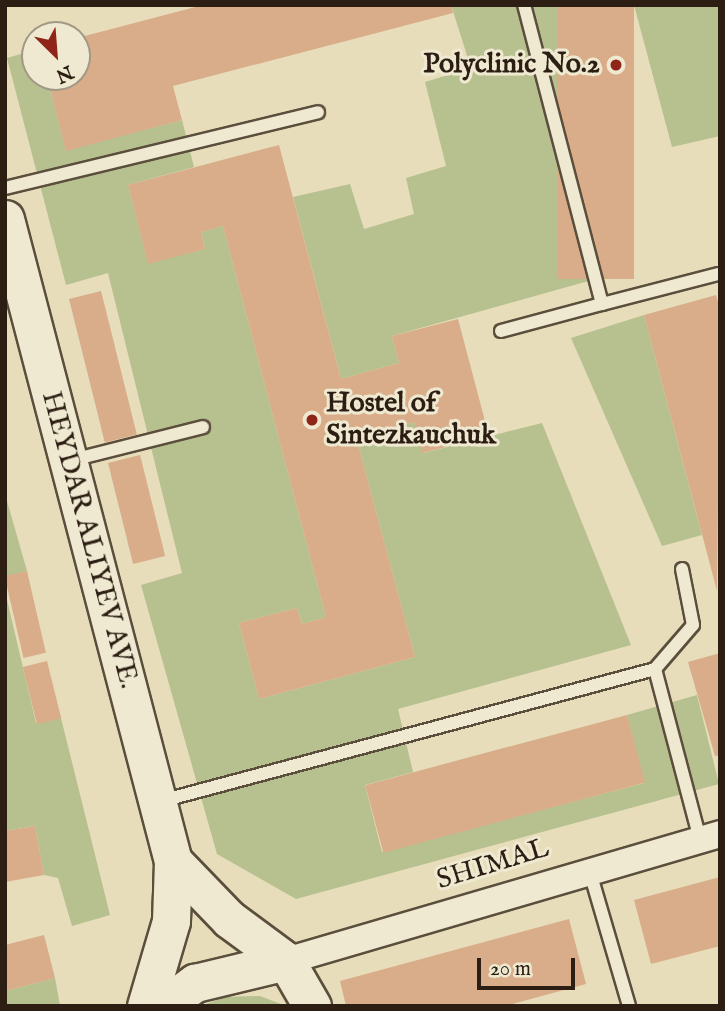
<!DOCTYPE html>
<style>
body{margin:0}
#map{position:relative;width:725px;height:1011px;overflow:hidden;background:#e7ddba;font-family:"IM FELL English",serif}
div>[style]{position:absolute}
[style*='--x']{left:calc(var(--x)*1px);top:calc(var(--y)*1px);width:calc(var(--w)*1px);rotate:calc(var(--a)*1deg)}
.green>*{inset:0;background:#b7c08f}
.building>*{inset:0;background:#d9ad89;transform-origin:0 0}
.roads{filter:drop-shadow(2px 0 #5b4e3c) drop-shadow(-2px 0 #5b4e3c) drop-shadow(0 2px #5b4e3c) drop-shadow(0 -2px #5b4e3c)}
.service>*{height:12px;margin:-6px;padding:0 6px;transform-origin:6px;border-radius:6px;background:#efe9d2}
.minor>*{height:26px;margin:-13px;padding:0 13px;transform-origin:13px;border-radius:13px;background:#efe9d2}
.secondary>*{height:37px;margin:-18.5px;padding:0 18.5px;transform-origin:18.5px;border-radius:18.5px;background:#efe9d2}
.dots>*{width:19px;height:19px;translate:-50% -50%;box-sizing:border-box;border:4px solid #efe9d2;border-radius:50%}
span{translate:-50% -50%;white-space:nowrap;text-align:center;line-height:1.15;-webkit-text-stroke:6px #efe9d2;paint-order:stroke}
.poi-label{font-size:28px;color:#2c1e12;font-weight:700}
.right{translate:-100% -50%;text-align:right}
.left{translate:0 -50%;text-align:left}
.street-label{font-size:28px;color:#2c1e12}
.frame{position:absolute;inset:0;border:7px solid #2c1e12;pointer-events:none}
.north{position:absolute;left:21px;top:21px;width:70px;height:70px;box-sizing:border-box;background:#efe9d2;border:2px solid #a19885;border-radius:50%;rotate:155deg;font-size:19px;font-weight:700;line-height:28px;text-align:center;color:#2c1e12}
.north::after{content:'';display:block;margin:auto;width:24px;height:32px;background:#8f2418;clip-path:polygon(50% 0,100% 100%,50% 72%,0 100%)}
.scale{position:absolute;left:477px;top:958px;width:98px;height:32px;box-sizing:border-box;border:4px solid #2c1e12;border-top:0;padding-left:9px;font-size:21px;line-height:24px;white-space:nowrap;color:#2c1e12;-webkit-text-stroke:5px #efe9d2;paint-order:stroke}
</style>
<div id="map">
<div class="green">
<div style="clip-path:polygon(451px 5px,557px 5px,628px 270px,392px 336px,399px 363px,341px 379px,293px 197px,350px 184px,364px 229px,414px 214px,406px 178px,446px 166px,425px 82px,471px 68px)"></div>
<div style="clip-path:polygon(634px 5px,720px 5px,720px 136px,672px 147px)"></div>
<div style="clip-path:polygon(35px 50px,35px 77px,47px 77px,66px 150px,182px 120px,194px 167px,128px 185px,148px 263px,205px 249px,201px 232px,223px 226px,326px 617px,302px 624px,297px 608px,239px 623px,259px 699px,415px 657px,356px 437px,414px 422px,423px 453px,542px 423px,631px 645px,398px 709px,413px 772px,365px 785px,382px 852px,644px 783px,627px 715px,697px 695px,719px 784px,296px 899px,217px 854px,141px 585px,182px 573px,108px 273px,66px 285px,7px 58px)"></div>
<div style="clip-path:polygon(644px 315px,702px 535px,662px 546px,571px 338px)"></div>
<div style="clip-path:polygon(5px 494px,27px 571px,5px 577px)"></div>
<div style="clip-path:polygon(5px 591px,36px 723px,61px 718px,110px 915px,72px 926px,58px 878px,44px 875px,35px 826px,5px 831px)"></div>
<div style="clip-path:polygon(55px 978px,60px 1006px,5px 1006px,5px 991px)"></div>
<div style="clip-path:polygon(260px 996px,286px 1006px,201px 1006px,225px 997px)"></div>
</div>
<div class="building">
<div style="clip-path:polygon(203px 5px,451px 5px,453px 13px,173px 86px,182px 120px,66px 151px,47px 77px,77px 77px,77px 38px)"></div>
<div style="left:557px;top:5px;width:77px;height:274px"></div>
<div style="clip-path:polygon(279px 145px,341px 379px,399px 363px,392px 336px,458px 319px,489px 436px,422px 453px,414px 422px,356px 437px,415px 657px,259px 699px,239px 623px,297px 608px,302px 624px,326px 617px,223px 226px,201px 232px,205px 249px,148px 264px,128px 185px)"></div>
<div style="left:101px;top:291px;width:148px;height:33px;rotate:76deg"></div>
<div style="clip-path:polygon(716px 295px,720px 309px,717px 591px,644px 315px)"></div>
<div style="left:140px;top:455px;width:104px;height:33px;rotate:76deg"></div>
<div style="left:27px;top:571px;width:84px;height:23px;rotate:77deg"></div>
<div style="clip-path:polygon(720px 653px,720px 755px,715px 756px,688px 662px)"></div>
<div style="left:47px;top:661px;width:59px;height:25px;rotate:76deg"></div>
<div style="left:627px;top:715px;width:70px;height:271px;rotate:75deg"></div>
<div style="clip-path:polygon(35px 826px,44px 875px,5px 882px,5px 831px)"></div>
<div style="clip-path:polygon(720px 877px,720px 946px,651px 964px,634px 900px)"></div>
<div style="clip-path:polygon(569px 919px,586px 984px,505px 1006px,346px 1006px,340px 981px)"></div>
<div style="clip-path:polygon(44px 935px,55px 978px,5px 991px,5px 945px)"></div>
</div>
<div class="roads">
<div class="service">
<div style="--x:5;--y:188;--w:322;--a:-13.6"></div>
<div style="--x:602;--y:304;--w:120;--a:-14.5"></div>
<div style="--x:501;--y:331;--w:105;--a:-15"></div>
<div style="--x:602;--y:304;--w:309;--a:-104.6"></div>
<div style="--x:72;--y:460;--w:135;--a:-14.1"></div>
<div style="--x:655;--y:669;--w:58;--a:-49.2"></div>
<div style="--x:693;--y:625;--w:57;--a:-101.1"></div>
<div style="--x:161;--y:801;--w:511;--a:-14.96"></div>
<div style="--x:655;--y:669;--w:176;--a:75.2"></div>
<div style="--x:589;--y:869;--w:143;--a:73.7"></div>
</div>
<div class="minor">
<div style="--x:286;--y:961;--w:452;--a:-16.3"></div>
</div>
<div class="secondary">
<div style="--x:5;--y:219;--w:664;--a:75.34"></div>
<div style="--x:173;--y:861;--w:60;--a:91.9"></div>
<div style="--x:171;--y:921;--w:89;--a:106.4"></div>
<div style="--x:173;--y:861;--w:81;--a:46"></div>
<div style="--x:229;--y:919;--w:71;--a:36.4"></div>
<div style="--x:286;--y:961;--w:52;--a:60"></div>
<div style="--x:164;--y:1006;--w:39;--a:-37"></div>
<div style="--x:195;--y:983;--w:94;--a:-13.6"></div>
</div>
</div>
<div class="dots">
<div style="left:616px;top:65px;background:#8f2418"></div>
<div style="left:312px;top:420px;background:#8f2418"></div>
</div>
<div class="poi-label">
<span class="right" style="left:600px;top:65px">Polyclinic No.2</span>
<span class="left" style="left:326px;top:420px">Hostel of<br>Sintezkauchuk</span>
</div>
<div class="street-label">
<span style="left:89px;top:540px;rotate:75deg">HEYDAR ALIYEV AVE.</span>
<span style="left:493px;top:865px;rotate:-17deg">SHIMAL</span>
</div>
<div class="frame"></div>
<div class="north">N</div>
<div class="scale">20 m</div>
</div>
